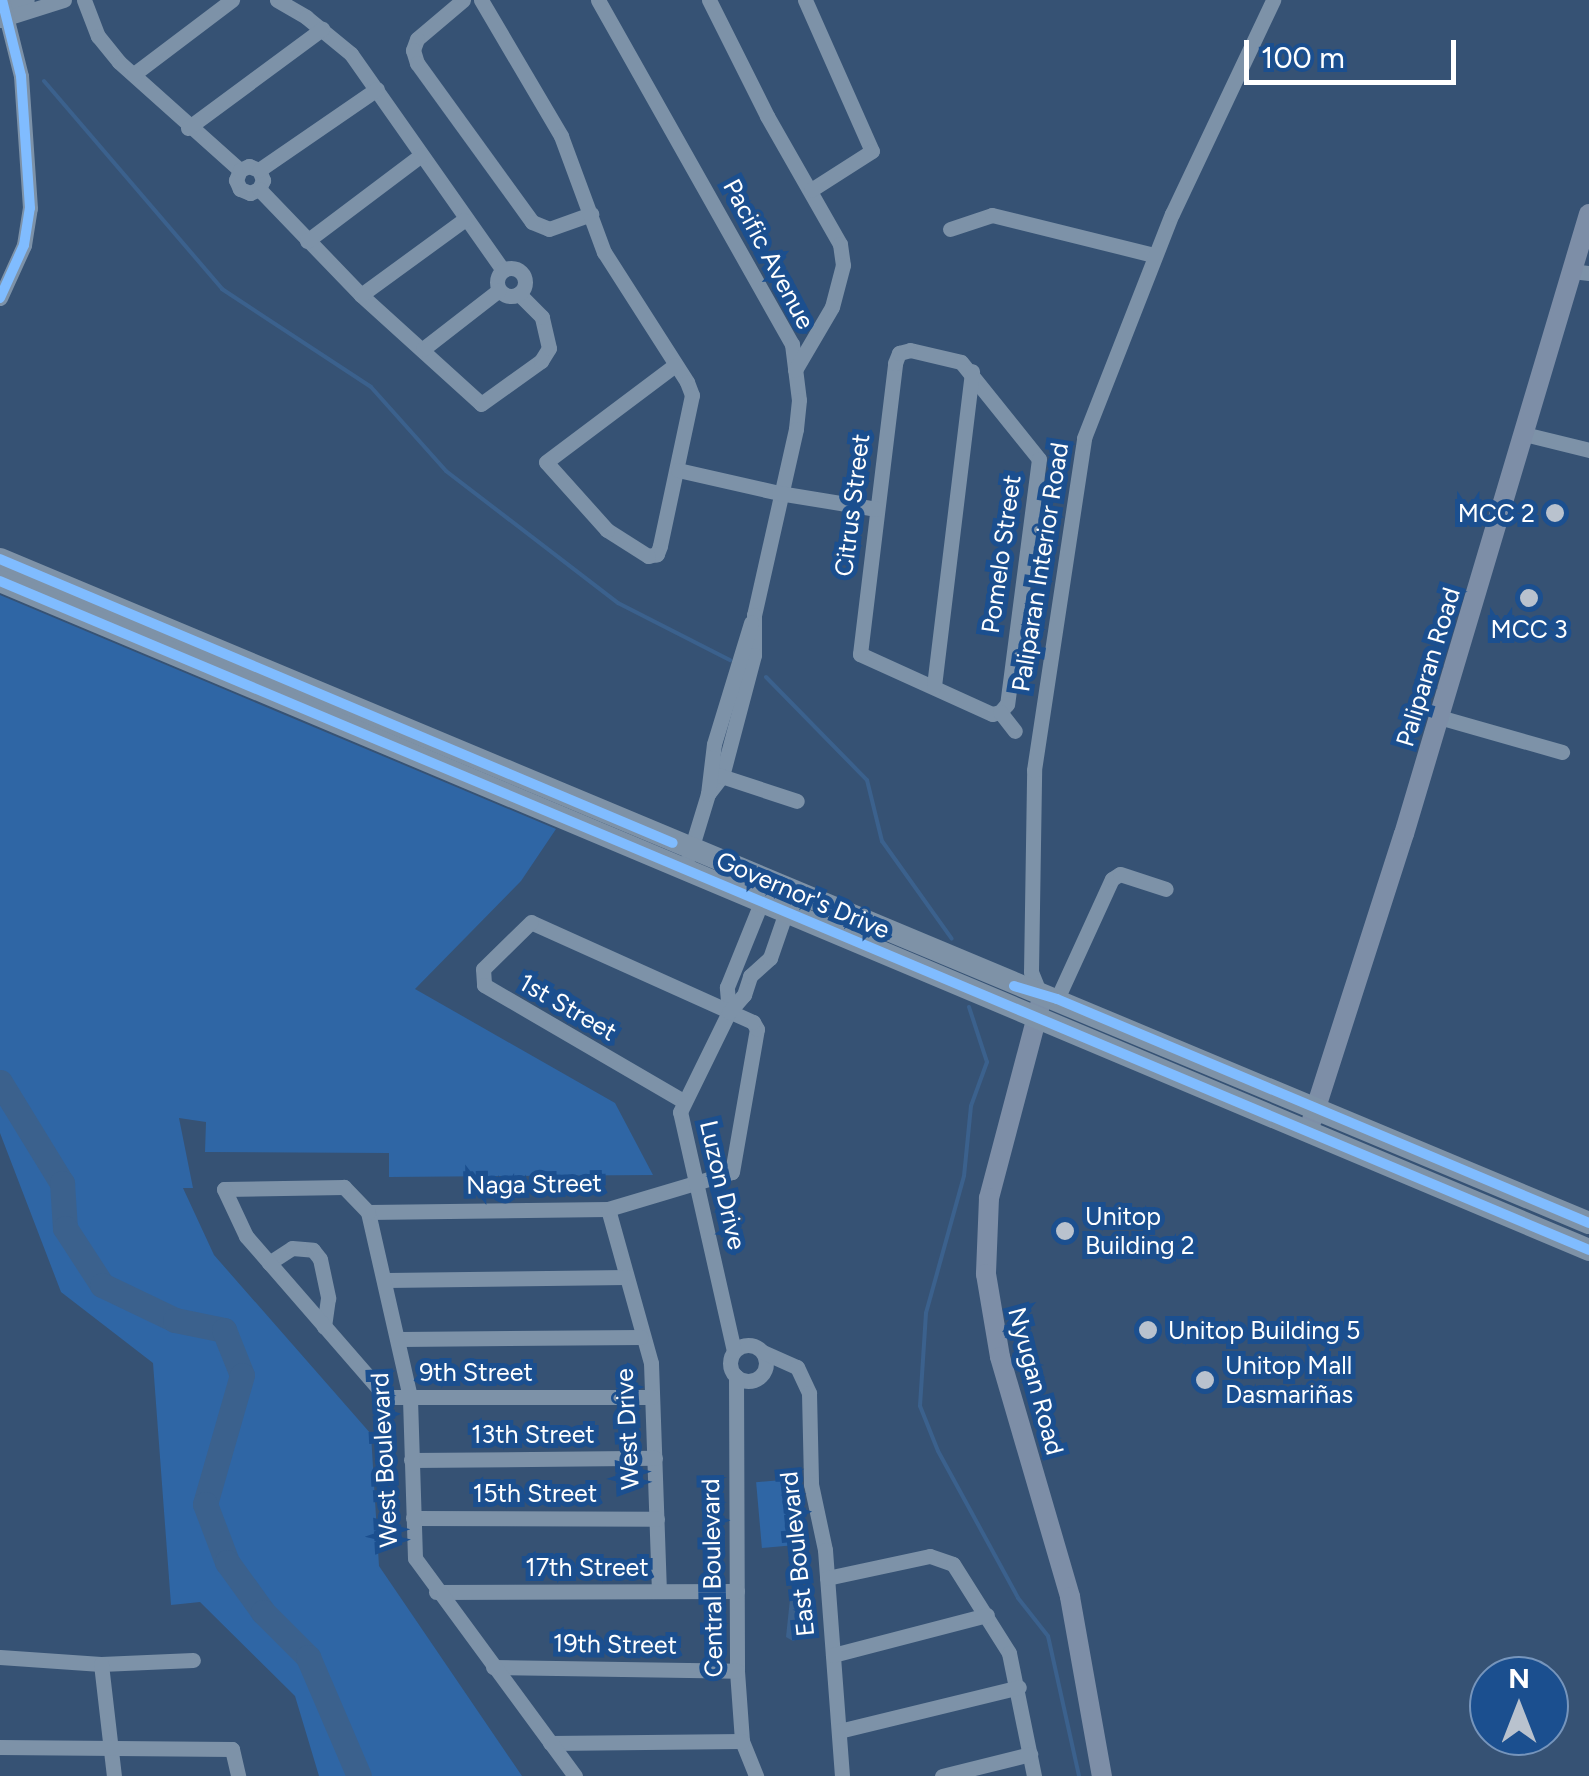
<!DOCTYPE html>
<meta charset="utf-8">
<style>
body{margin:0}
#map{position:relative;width:1589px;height:1776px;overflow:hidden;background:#365274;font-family:Figtree,sans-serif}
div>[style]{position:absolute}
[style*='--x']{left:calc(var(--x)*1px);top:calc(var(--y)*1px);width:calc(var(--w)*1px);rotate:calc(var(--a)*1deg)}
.green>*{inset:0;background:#2f66a5;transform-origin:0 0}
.water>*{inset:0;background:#3b618d}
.stream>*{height:4px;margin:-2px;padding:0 2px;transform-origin:2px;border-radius:2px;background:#3b618d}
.river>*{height:25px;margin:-12.5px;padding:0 12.5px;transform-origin:12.5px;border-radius:12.5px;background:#3b618d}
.minor>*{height:15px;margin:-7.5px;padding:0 7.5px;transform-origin:7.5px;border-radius:7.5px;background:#7d92a8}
.minor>.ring{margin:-7.5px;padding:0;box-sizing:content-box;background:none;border:15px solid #7d92a8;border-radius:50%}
.major>*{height:20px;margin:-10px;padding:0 10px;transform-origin:10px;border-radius:10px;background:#7d8ea7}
.highway>*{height:22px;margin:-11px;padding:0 11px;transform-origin:11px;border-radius:11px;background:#7e92a7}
.cycleway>*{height:10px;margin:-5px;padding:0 5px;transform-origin:5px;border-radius:5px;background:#80bcff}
.dots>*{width:28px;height:28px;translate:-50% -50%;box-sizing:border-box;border:5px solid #1b4f8f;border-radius:50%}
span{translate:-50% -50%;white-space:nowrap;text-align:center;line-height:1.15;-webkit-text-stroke:10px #1b4f8f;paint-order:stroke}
.street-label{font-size:25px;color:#fff}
.poi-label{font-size:25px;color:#fff}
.right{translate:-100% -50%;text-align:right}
.left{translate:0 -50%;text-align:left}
.north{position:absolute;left:1469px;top:1656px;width:100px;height:100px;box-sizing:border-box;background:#1b4f8f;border:2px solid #7695bc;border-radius:50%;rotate:0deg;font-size:28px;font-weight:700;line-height:40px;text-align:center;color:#fff}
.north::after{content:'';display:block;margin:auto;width:35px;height:45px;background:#b9c2ce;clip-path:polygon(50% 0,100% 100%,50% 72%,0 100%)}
.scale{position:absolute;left:1244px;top:40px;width:212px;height:45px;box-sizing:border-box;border:5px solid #fff;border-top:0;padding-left:12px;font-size:30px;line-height:35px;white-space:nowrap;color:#fff;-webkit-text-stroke:8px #1b4f8f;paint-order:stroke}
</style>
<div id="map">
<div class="green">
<div style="clip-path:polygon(0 595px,556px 829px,521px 881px,415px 989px,615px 1103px,653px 1175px,389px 1177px,389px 1153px,205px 1152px,206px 1122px,179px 1118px,193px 1188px,183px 1188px,214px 1255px,371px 1434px,379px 1566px,522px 1776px,319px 1776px,295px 1696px,200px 1602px,171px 1605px,153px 1363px,61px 1292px,0 1133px)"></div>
<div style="left:793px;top:1479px;width:66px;height:37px;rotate:85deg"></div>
</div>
<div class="water">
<div style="clip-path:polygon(790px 1599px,803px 1603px,795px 1621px,803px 1636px,793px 1641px,786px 1637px)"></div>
</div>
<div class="stream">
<div style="--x:44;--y:81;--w:274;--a:49.4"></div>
<div style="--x:222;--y:289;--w:178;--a:33.3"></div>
<div style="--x:371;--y:387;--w:113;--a:48.2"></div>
<div style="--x:446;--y:471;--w:217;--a:37.5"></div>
<div style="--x:618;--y:603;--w:126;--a:27"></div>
<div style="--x:766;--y:677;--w:144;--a:45.6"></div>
<div style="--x:867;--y:780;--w:63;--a:76.2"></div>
<div style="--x:882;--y:841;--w:120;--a:54.5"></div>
<div style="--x:969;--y:1007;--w:58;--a:71.9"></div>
<div style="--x:987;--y:1062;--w:47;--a:110"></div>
<div style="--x:971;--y:1106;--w:70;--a:95.7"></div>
<div style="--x:964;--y:1176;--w:142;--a:105.5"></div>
<div style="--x:926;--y:1313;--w:93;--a:93.7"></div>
<div style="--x:920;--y:1406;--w:48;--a:68.2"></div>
<div style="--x:938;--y:1451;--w:167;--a:61.4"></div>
<div style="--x:1018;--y:1598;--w:48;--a:51.7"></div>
<div style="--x:1048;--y:1636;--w:143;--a:77.5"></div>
</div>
<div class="river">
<div style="--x:0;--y:1082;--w:119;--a:58.5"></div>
<div style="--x:62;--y:1183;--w:45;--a:86.2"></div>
<div style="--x:65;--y:1228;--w:68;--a:57"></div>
<div style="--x:102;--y:1285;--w:81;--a:25.6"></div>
<div style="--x:175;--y:1320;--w:50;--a:11.5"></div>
<div style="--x:224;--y:1330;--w:48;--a:68.2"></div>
<div style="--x:242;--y:1375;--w:134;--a:106"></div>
<div style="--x:205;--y:1504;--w:62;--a:69.2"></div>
<div style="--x:227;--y:1562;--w:62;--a:54.2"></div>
<div style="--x:263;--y:1612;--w:64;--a:45"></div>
<div style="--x:308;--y:1657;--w:129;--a:66.8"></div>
</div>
<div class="minor">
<div style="--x:84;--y:0;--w:39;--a:69"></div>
<div style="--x:98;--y:36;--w:33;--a:51"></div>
<div style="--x:119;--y:62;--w:162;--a:41.8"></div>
<div style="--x:277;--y:0;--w:34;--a:30"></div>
<div style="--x:306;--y:17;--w:58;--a:39.4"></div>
<div style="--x:351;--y:54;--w:264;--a:54.9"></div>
<div style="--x:463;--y:0;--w:60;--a:139.7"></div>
<div style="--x:417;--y:39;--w:12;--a:110"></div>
<div style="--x:413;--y:50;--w:14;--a:73"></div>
<div style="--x:417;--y:63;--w:196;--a:54.1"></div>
<div style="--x:532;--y:222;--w:18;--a:22"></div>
<div style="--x:549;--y:229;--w:45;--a:-19.7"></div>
<div style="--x:481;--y:0;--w:158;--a:59.5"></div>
<div style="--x:561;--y:136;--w:124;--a:69.7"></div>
<div style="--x:604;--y:252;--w:154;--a:57.4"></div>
<div style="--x:687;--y:382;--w:14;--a:69"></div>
<div style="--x:692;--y:395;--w:154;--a:102"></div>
<div style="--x:660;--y:546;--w:9;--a:111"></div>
<div style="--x:657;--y:554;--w:9;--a:167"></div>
<div style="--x:648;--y:556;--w:49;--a:-147.6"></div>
<div style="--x:607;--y:530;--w:91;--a:-131.9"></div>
<div style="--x:546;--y:462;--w:161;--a:-36.9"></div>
<div style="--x:598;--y:0;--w:395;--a:60.6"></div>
<div style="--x:792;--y:344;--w:56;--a:82.9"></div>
<div style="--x:799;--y:400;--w:29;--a:96"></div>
<div style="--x:796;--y:429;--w:191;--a:102.7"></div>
<div style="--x:754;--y:615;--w:40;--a:90"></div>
<div style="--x:754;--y:655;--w:125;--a:104.8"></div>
<div style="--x:722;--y:776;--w:23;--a:128"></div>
<div style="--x:709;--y:0;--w:130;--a:63.4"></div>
<div style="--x:767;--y:116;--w:147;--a:60.3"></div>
<div style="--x:840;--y:244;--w:21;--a:82"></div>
<div style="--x:843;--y:265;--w:43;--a:104.7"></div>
<div style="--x:832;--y:307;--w:73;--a:120.4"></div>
<div style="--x:805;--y:0;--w:165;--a:66.1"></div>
<div style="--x:872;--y:151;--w:72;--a:147.4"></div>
<div style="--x:0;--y:9;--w:28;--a:-18"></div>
<div style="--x:0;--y:20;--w:67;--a:-17.4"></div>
<div style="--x:134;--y:74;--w:123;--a:-37.1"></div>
<div style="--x:188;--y:128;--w:167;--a:-36.5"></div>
<div style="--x:259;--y:170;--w:11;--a:68"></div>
<div style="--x:263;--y:180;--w:10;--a:114"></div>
<div style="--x:259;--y:189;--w:10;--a:156"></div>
<div style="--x:250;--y:193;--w:11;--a:-158"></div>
<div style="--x:240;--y:189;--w:10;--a:-114"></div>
<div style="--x:236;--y:180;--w:11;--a:-68"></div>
<div style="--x:240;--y:170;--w:10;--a:-24"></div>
<div style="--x:249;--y:166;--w:11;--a:22"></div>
<div style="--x:259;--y:170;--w:143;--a:-34.5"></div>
<div style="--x:259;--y:189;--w:147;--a:46.1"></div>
<div style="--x:361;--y:295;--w:162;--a:42.2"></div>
<div style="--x:481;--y:404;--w:74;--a:-35.6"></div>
<div style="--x:541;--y:361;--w:15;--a:-58"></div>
<div style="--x:549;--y:348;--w:32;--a:-103"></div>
<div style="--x:542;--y:317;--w:33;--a:-135"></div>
<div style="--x:950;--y:229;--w:44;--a:-18.4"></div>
<div style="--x:992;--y:215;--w:167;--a:13.9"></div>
<div style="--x:307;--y:241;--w:143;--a:-37"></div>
<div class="ring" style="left:497px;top:268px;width:13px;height:13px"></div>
<div style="--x:1572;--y:271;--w:17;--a:7"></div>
<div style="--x:361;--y:295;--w:127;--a:-36.1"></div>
<div style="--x:0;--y:298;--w:58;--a:-65.6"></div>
<div style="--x:24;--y:245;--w:37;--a:-81"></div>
<div style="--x:30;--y:208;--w:132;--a:-93.9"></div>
<div style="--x:21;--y:76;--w:78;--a:-104"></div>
<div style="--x:423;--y:349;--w:96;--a:-37.8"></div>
<div style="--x:910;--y:350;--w:52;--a:13.2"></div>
<div style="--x:961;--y:362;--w:124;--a:51.2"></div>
<div style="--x:1039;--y:459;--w:247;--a:97.4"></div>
<div style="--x:1007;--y:704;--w:11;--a:131"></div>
<div style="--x:1000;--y:712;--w:8;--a:166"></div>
<div style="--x:992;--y:714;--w:145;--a:-155.6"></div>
<div style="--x:860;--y:654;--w:293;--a:-83.1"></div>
<div style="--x:895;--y:363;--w:11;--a:-68"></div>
<div style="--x:899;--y:353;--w:11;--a:-15"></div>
<div style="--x:1524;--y:434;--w:67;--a:13.8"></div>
<div style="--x:678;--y:470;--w:104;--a:12.8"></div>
<div style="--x:779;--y:493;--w:99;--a:9.3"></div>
<div style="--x:934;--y:686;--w:317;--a:-83.1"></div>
<div style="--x:1000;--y:712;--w:24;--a:52"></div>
<div style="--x:1439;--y:717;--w:128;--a:15.9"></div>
<div style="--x:715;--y:774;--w:86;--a:18.2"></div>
<div style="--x:689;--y:856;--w:65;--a:-73"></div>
<div style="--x:708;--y:794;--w:50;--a:-83.2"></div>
<div style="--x:714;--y:744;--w:127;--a:-73"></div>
<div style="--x:1040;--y:994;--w:24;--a:-112"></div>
<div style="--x:1031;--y:972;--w:202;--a:-89.1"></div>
<div style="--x:1034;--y:770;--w:336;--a:-81.4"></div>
<div style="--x:1084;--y:438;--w:241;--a:-68.6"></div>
<div style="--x:1172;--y:214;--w:237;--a:-64.7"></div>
<div style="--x:1057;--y:999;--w:132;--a:-65.4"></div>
<div style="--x:1112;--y:879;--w:9;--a:-32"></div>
<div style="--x:1120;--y:874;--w:48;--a:18.1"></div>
<div style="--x:729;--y:1012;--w:25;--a:-95"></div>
<div style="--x:727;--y:987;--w:101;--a:-68"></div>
<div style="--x:608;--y:1209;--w:160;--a:74.4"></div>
<div style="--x:651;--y:1363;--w:228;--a:88"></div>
<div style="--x:368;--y:1212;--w:240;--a:-0.7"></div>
<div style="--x:608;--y:1209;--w:129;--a:-16.6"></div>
<div style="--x:732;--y:1172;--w:145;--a:-80.1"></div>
<div style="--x:757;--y:1029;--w:8;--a:-120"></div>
<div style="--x:753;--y:1022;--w:243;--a:-155.8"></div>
<div style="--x:531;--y:922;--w:67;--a:135.6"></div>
<div style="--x:483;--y:969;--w:16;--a:86"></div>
<div style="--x:484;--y:985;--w:230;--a:30.2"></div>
<div style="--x:269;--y:1263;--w:27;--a:-33"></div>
<div style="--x:292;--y:1248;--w:21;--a:5"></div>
<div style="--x:313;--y:1250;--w:11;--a:52"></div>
<div style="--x:320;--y:1259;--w:40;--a:78"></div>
<div style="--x:328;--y:1298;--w:29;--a:98"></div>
<div style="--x:386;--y:1280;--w:240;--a:-0.7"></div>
<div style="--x:400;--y:1339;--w:241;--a:-0.5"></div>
<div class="ring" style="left:730px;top:1345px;width:21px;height:21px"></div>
<div style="--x:734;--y:1351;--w:245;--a:-102.7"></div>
<div style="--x:680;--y:1112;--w:111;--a:-63.9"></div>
<div style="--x:729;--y:1012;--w:23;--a:-49"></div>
<div style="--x:744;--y:995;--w:20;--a:-72"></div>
<div style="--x:750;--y:976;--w:27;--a:-42"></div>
<div style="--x:770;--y:958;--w:55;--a:-70.9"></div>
<div style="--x:763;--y:1352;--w:37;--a:24"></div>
<div style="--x:797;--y:1367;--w:29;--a:65"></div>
<div style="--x:809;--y:1393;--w:91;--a:88.7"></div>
<div style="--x:811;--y:1484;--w:67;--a:78"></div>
<div style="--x:825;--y:1550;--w:227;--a:85.7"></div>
<div style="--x:736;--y:1376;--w:295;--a:89.8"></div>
<div style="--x:737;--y:1671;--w:70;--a:85.9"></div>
<div style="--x:742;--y:1741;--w:38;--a:68"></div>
<div style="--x:411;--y:1460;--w:244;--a:-0.5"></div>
<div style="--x:413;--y:1518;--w:244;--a:0.2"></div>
<div style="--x:827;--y:1578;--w:105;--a:-12.1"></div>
<div style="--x:930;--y:1556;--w:24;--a:19"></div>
<div style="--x:953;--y:1564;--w:105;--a:57.8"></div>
<div style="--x:1009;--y:1653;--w:126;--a:78.5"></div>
<div style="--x:436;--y:1592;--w:301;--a:-0.2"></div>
<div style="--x:833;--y:1655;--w:159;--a:-14.6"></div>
<div style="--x:0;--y:1657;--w:101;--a:4"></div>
<div style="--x:101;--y:1664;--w:92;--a:-2.5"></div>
<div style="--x:101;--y:1664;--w:113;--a:83.4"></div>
<div style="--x:493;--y:1667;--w:244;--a:0.9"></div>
<div style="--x:839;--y:1731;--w:185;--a:-13.7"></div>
<div style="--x:550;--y:1743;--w:192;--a:-0.6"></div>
<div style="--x:0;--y:1747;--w:232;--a:0.5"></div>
<div style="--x:232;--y:1749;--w:28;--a:77"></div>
<div style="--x:575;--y:1776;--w:270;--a:-126.3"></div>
<div style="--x:415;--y:1558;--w:161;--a:-91.8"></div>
<div style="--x:410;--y:1397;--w:190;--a:-102.8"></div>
<div style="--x:368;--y:1212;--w:35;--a:-134"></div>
<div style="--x:344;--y:1187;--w:120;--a:179"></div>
<div style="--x:224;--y:1189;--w:52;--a:64.9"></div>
<div style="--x:246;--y:1236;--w:211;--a:49"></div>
<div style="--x:384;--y:1395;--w:8;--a:14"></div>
<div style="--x:392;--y:1397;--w:260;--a:0"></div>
<div style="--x:942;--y:1776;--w:91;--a:-14"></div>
</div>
<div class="major">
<div style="--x:1040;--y:1005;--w:200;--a:104.8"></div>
<div style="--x:989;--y:1198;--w:76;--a:92.3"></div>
<div style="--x:986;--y:1274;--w:84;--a:80.4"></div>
<div style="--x:1000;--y:1357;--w:250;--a:73.7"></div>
<div style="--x:1070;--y:1597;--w:182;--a:79.9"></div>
<div style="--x:1312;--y:1120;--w:300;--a:-72.2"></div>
<div style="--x:1404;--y:834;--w:647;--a:-73.39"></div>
</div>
<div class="highway">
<div style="--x:0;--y:559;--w:1722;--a:22.68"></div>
<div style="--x:0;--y:581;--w:1724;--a:22.83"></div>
</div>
<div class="cycleway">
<div style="--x:0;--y:298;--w:58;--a:-65.6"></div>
<div style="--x:24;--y:245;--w:37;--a:-81"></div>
<div style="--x:30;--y:208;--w:132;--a:-93.9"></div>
<div style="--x:21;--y:76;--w:78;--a:-104"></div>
<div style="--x:0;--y:559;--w:730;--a:22.88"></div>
<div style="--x:0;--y:581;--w:1724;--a:22.83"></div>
<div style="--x:1014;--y:986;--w:45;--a:16.8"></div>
<div style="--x:1057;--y:999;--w:577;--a:22.83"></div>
</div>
<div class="dots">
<div style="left:1555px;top:513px;background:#b9c2ce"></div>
<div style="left:1529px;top:598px;background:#b9c2ce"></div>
<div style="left:1065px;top:1231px;background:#b9c2ce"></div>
<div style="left:1148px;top:1330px;background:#b9c2ce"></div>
<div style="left:1205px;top:1380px;background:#b9c2ce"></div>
</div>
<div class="street-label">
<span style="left:769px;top:254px;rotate:62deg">Pacific Avenue</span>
<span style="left:852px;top:505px;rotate:-83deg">Citrus Street</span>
<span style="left:1001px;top:554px;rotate:-82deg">Pomelo Street</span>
<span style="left:1040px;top:567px;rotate:-81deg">Paliparan Interior Road</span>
<span style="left:1428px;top:667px;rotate:-73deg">Paliparan Road</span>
<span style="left:803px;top:895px;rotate:23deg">Governor's Drive</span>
<span style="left:568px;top:1007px;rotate:30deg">1st Street</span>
<span style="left:534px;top:1184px;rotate:-1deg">Naga Street</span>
<span style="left:723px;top:1185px;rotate:77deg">Luzon Drive</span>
<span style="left:476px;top:1372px">9th Street</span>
<span style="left:1036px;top:1381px;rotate:75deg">Nyugan Road</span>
<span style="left:627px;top:1429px;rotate:-93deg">West Drive</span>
<span style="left:533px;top:1434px">13th Street</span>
<span style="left:384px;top:1460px;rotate:-93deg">West Boulevard</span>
<span style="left:535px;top:1493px">15th Street</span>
<span style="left:797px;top:1554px;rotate:-96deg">East Boulevard</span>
<span style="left:587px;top:1567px">17th Street</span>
<span style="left:712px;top:1578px;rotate:-91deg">Central Boulevard</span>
<span style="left:615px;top:1644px;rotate:1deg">19th Street</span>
</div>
<div class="poi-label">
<span class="right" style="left:1535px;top:513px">MCC 2</span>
<span style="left:1529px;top:629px">MCC 3</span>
<span class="left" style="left:1085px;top:1231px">Unitop<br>Building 2</span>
<span class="left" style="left:1168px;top:1330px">Unitop Building 5</span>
<span class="left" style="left:1225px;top:1380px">Unitop Mall<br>Dasmariñas</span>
</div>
<div class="north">N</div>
<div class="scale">100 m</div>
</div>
